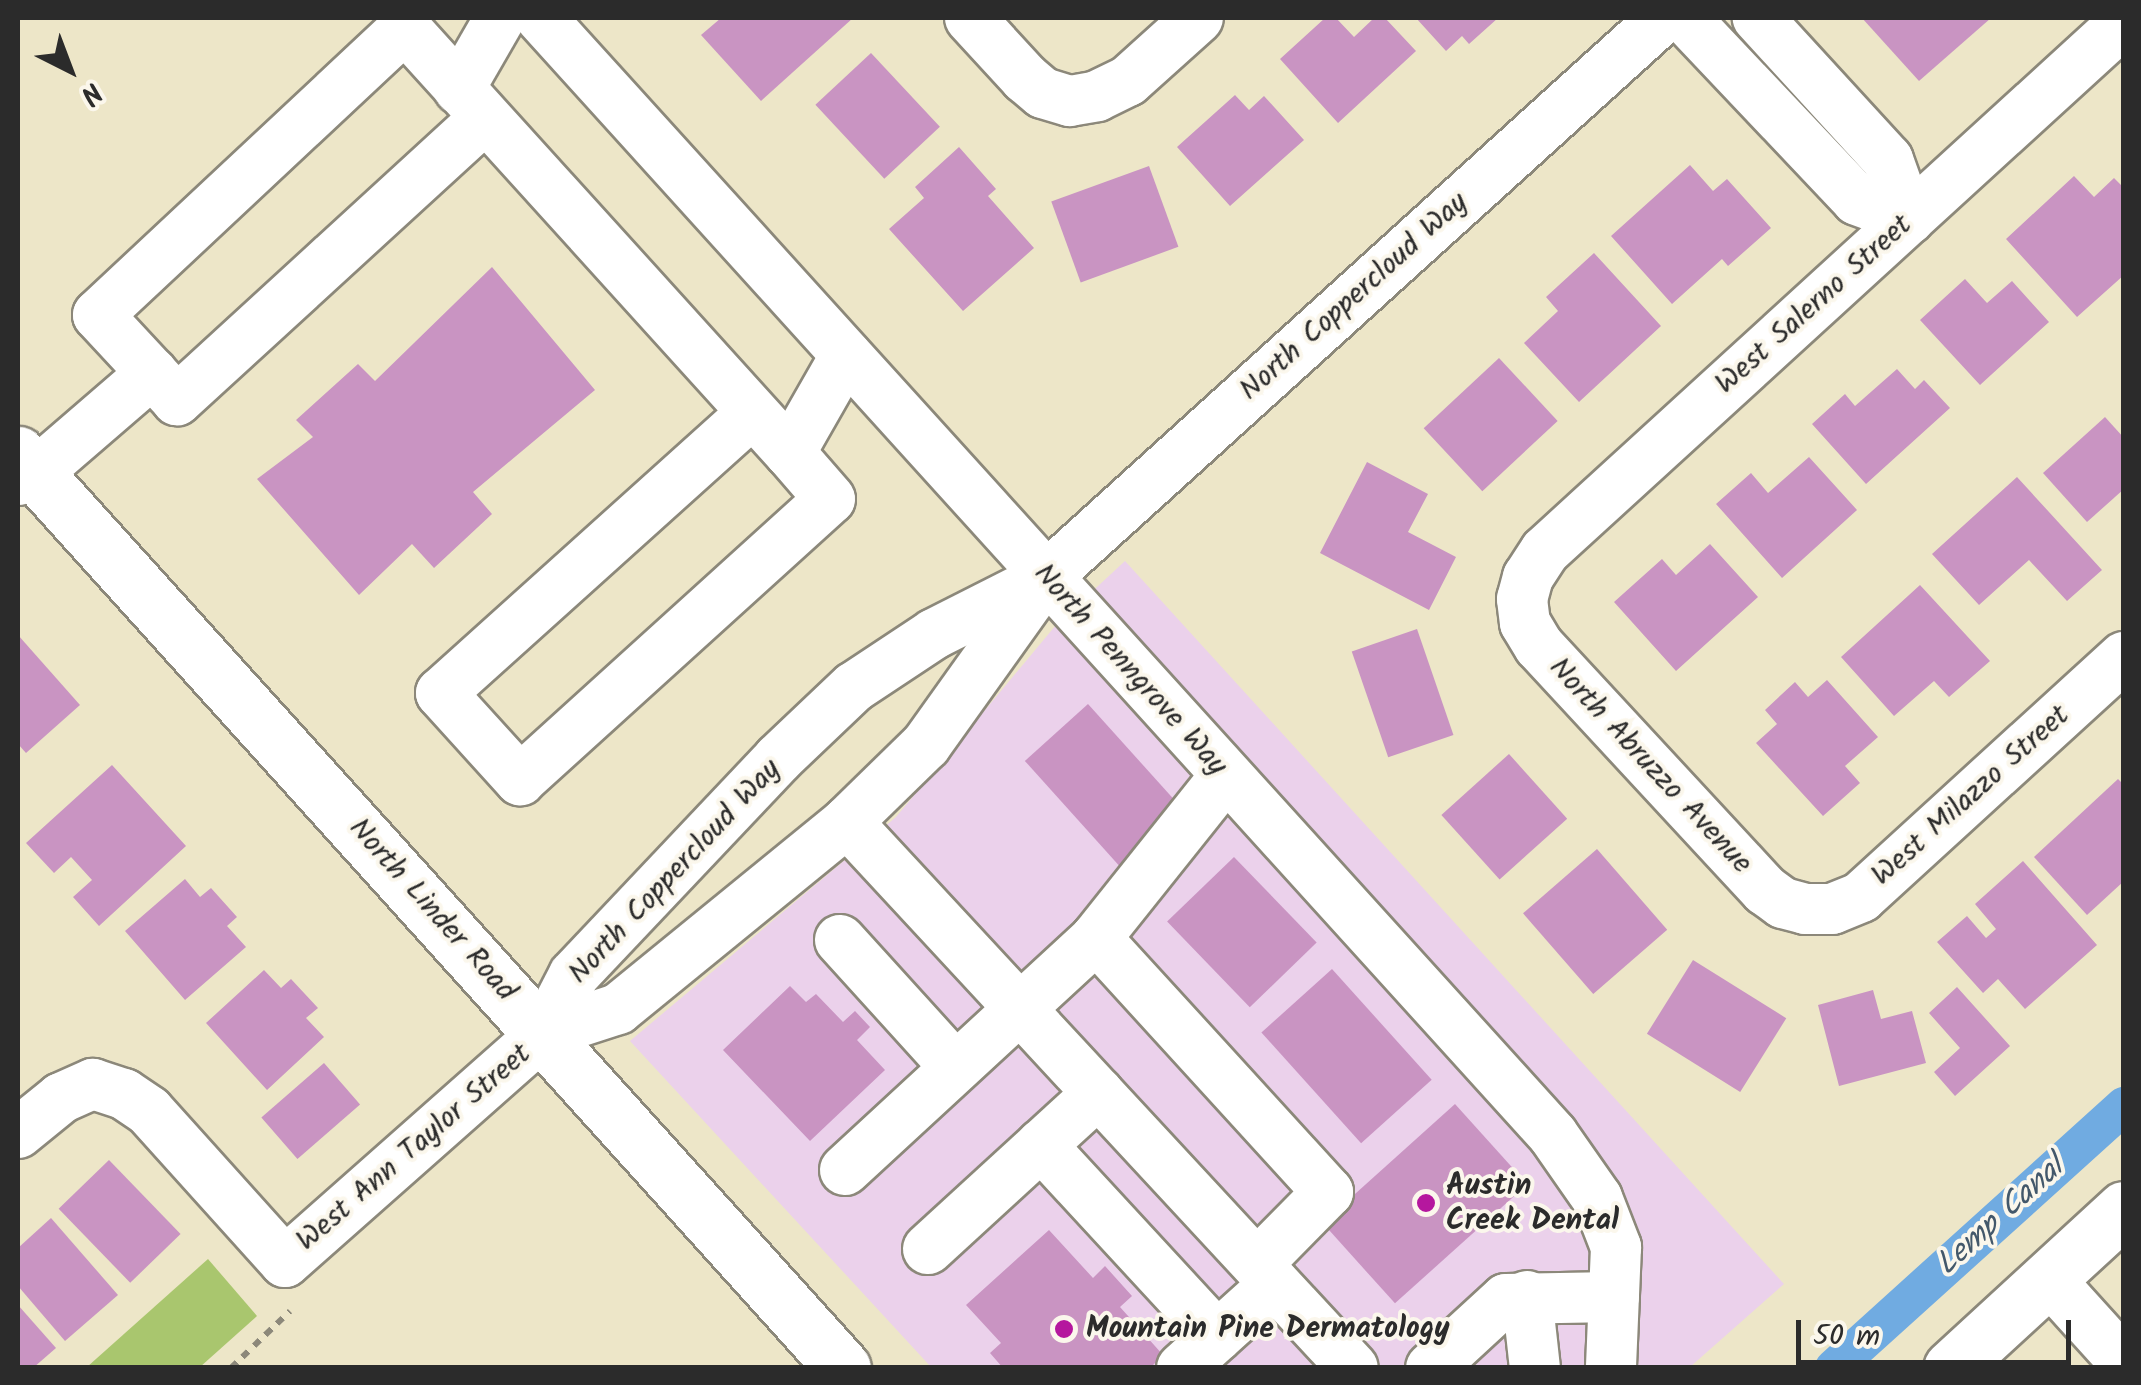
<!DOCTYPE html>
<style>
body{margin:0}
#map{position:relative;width:2141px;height:1385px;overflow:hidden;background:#ede6c8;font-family:Kalam,sans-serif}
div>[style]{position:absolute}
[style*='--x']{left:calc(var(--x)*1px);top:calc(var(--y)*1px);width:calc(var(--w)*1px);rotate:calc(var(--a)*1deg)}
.built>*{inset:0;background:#ebd1eb}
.green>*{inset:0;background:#a9c66e}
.canal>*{height:38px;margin:-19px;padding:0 19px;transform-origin:19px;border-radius:19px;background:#70abe1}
.building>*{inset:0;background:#c994c2;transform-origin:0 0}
.path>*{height:6px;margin-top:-3px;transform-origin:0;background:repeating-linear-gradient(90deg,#8c887a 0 8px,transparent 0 16px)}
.roads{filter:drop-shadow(2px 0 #8c887a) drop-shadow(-2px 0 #8c887a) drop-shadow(0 2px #8c887a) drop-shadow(0 -2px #8c887a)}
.minor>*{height:50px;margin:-25px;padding:0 25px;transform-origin:25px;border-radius:25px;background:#fff}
.major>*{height:55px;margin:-27.5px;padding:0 27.5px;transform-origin:27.5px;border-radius:27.5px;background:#fff}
.dots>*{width:28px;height:28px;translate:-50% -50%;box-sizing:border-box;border:5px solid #fbf7ec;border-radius:50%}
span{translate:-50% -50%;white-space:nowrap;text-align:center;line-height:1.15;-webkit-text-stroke:8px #fbf7ec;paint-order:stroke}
.street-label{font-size:30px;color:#2b2b2b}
.poi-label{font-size:30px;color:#2b2b2b;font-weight:700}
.left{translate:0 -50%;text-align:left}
.water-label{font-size:32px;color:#43586b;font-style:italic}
.frame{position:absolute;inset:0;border:20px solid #2b2b2b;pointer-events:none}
.north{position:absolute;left:20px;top:20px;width:100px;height:100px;-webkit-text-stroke:8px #fbf7ec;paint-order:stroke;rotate:138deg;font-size:28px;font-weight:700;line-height:40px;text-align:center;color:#2b2b2b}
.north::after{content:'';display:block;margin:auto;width:35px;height:45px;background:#2b2b2b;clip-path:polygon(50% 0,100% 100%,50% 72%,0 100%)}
.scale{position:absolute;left:1796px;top:1320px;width:275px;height:45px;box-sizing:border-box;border:5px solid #2b2b2b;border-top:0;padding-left:12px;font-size:30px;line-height:35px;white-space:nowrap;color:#2b2b2b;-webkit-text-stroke:8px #fbf7ec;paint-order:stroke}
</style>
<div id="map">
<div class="built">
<div style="clip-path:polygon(1125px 561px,1784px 1284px,1690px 1367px,931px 1367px,630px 1041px,896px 817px,1056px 625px)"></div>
</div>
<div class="green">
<div style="clip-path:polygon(208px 1259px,257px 1316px,200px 1367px,87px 1367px)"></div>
</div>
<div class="canal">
<div style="--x:1834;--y:1368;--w:391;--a:-42.1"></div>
</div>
<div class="building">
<div style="clip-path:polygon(721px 18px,853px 18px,761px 101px,701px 35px)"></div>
<div style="clip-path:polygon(1325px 18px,1336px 18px,1354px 37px,1374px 18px,1385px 18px,1416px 51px,1338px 123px,1280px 59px)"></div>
<div style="clip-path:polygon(1416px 18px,1498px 18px,1469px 44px,1462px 36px,1446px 51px)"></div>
<div style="clip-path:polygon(1862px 18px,1991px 18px,1919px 81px)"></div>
<div style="left:871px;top:53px;width:101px;height:76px;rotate:47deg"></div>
<div style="clip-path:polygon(1235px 95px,1249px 110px,1264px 96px,1304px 140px,1230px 206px,1177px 147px)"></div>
<div style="clip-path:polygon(959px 147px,996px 189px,988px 196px,1034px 248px,963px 311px,889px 229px,924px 198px,915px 187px)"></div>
<div style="clip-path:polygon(1690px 165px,1713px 191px,1727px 179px,1771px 228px,1728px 266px,1722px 259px,1672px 304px,1611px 236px)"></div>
<div style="left:1149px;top:166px;width:86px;height:104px;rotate:70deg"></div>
<div style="clip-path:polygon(2074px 176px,2094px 197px,2114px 178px,2124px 188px,2124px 275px,2077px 317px,2006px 239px)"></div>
<div style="clip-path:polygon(1594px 253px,1661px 326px,1579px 402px,1524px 343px,1558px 311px,1546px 297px)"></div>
<div style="clip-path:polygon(492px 267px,595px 390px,473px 492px,492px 514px,434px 568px,412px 544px,359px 595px,257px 479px,313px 437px,296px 420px,358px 364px,375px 381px)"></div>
<div style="clip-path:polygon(1965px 279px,1987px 303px,2012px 281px,2049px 322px,1980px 385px,1920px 320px)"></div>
<div style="left:1499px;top:358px;width:86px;height:103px;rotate:47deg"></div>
<div style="clip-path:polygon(1897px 369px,1915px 389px,1924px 380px,1950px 408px,1866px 484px,1812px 424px,1845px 394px,1855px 406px)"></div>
<div style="clip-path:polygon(2105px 417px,2124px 438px,2124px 489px,2087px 522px,2043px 473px)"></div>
<div style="clip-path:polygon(1809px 457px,1857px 510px,1782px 578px,1716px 504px,1751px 473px,1768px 493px)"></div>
<div style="clip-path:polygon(1367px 462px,1428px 494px,1408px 532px,1456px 557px,1429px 610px,1320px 553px)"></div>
<div style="clip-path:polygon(2017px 477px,2102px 570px,2067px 601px,2029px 560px,1979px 605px,1932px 554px)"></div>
<div style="clip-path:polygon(1710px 544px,1758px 597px,1676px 671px,1614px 602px,1662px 559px,1676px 575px)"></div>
<div style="clip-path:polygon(1920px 585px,1990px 661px,1949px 697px,1934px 681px,1894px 716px,1841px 657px)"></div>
<div style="left:1417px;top:629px;width:112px;height:69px;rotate:71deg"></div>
<div style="clip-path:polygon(18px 635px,80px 705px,26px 753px,18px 744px)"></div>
<div style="clip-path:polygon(1827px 680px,1878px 737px,1845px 766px,1860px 783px,1823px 816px,1756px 743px,1777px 724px,1765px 710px,1795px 682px,1808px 697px)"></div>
<div style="left:1088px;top:704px;width:144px;height:85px;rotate:48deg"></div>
<div style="left:1509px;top:754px;width:87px;height:91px;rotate:48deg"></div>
<div style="clip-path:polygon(112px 765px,186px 846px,99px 926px,73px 897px,92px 880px,71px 857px,54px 873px,26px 843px)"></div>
<div style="clip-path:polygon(2118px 779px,2124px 785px,2124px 881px,2087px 915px,2034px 857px)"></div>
<div style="left:1597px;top:849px;width:107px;height:98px;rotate:49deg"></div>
<div style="left:1234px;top:857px;width:119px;height:93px;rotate:46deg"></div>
<div style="clip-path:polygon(2023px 861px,2097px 945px,2025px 1009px,1998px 979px,1983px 993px,1937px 942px,1967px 916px,1986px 938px,1996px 929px,1975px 904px)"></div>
<div style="clip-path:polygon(185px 879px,200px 897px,211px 888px,237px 917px,227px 926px,246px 947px,185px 1000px,125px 931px)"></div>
<div style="left:1693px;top:960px;width:110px;height:87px;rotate:32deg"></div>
<div style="left:1332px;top:969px;width:149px;height:95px;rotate:48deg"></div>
<div style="clip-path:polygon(264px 970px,281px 988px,291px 979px,318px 1008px,306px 1018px,324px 1037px,267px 1090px,206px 1023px)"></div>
<div style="clip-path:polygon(790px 986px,806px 1002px,816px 994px,843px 1022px,855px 1011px,870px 1027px,857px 1040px,885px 1070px,810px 1141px,723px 1050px)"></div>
<div style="clip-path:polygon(1957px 987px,2010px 1046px,1955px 1096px,1934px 1072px,1960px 1048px,1929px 1013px)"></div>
<div style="clip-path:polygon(1873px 990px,1881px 1019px,1912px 1011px,1926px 1063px,1839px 1086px,1818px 1005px)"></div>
<div style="left:324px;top:1063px;width:55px;height:83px;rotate:49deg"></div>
<div style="left:1455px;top:1104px;width:108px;height:178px;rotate:48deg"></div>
<div style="left:109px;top:1160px;width:103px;height:70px;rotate:46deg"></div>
<div style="clip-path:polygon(51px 1218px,118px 1295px,65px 1341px,18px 1286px,18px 1248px)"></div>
<div style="clip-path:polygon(1049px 1230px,1093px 1278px,1105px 1266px,1132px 1296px,1120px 1307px,1163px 1355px,1150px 1368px,1003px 1368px,990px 1353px,1001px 1343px,966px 1305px)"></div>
<div style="clip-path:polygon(18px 1305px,56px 1348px,33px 1368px,18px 1368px)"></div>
</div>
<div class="path">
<div style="--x:231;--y:1368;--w:82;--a:-44"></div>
</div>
<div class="roads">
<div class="minor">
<div style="--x:541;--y:18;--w:1507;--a:47.82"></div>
<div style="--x:1553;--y:1135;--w:77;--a:55.1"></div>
<div style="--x:1597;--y:1198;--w:53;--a:68.8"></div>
<div style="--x:1616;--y:1247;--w:121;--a:92.4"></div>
<div style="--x:970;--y:18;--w:81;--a:47.5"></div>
<div style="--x:1025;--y:78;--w:23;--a:40"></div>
<div style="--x:1043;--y:93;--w:28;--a:17"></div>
<div style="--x:1070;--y:101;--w:27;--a:-10"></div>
<div style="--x:1097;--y:96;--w:34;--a:-26"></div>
<div style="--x:1128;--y:81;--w:94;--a:-42"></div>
<div style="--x:1685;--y:18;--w:250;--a:46.6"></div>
<div style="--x:1857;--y:200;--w:55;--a:20.1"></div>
<div style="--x:1909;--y:219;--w:63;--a:-109.6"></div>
<div style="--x:1888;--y:160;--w:193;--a:-132.5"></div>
<div style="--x:2124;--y:22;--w:784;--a:137.58"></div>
<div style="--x:1545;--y:551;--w:31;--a:123"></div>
<div style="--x:1528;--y:577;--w:23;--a:105"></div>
<div style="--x:1522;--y:599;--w:24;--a:83"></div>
<div style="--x:1525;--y:623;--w:27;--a:59"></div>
<div style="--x:1539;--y:646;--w:333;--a:47.2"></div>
<div style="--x:1765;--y:890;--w:22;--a:36"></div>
<div style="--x:1783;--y:903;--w:23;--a:15"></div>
<div style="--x:1805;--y:909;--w:27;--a:0"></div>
<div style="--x:1832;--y:909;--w:31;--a:-22"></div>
<div style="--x:1861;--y:897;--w:356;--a:-42.4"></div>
<div style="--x:459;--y:89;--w:82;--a:-60"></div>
<div style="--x:485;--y:118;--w:418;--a:137.5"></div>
<div style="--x:177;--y:400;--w:116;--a:-132.9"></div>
<div style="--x:98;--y:315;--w:420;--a:-43.1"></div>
<div style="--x:405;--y:28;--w:573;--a:47.83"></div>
<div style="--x:790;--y:453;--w:113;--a:-60.3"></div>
<div style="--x:751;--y:414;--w:417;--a:138"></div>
<div style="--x:441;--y:693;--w:118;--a:47.8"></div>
<div style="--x:520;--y:780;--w:418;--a:-42.2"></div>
<div style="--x:830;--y:499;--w:61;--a:-131"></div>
<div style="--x:18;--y:480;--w:18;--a:-19"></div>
<div style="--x:35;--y:474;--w:155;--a:-40.8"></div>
<div style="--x:847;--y:822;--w:744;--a:47.18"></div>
<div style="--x:1096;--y:938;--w:344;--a:47.6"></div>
<div style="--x:1328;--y:1192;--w:101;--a:134.6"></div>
<div style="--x:840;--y:940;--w:171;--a:47.8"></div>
<div style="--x:544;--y:1033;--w:78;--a:-18"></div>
<div style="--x:618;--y:1009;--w:296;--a:-39.2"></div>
<div style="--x:847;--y:822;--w:110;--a:-44.3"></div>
<div style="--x:926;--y:745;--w:206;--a:-54.5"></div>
<div style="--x:1046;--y:577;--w:833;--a:-42.18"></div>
<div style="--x:18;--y:1133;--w:55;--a:-39.1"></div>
<div style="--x:61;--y:1098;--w:35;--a:-24"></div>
<div style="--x:93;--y:1084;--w:33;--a:18"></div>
<div style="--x:124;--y:1094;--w:30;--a:34"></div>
<div style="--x:149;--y:1111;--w:203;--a:48"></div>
<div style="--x:285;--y:1262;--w:346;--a:-41.5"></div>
<div style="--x:544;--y:1033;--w:65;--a:-62.7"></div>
<div style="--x:574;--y:975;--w:297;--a:-46.6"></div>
<div style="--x:778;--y:759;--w:105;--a:-43.5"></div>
<div style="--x:854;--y:687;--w:96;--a:-33.5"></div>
<div style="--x:934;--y:634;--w:115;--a:-26.8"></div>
<div style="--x:1041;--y:1145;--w:260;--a:47.3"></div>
<div style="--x:845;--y:1170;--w:342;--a:-42.7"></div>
<div style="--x:1096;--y:938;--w:208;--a:-51.4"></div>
<div style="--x:928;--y:1249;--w:231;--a:-42.5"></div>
<div style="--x:2048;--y:1278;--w:113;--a:47.9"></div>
<div style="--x:1527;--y:1296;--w:72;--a:83.7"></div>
<div style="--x:1182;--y:1368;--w:125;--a:-42.1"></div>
<div style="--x:1431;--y:1368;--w:102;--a:-42.6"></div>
<div style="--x:1506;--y:1299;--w:108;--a:-1.1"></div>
</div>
<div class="major">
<div style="--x:18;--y:454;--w:1231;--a:47.93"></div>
<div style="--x:1951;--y:1368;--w:235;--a:-42.6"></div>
</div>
</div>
<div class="dots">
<div style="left:1426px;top:1203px;background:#b5179e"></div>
<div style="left:1064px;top:1329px;background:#b5179e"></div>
</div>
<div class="street-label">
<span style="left:1354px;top:297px;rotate:-42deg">North Coppercloud Way</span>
<span style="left:1814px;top:305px;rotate:-42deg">West Salerno Street</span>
<span style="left:1130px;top:670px;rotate:48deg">North Penngrove Way</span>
<span style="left:1650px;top:766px;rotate:47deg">North Abruzzo Avenue</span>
<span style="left:1971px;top:796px;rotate:-42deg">West Milazzo Street</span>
<span style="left:675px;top:872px;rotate:-47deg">North Coppercloud Way</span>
<span style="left:432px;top:910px;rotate:48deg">North Linder Road</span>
<span style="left:414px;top:1148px;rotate:-41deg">West Ann Taylor Street</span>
</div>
<div class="poi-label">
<span class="left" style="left:1446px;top:1203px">Austin<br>Creek Dental</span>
<span class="left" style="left:1086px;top:1329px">Mountain Pine Dermatology</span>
</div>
<div class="water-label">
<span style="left:2001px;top:1217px;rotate:-42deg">Lemp Canal</span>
</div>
<div class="frame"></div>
<div class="north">N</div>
<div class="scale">50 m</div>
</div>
